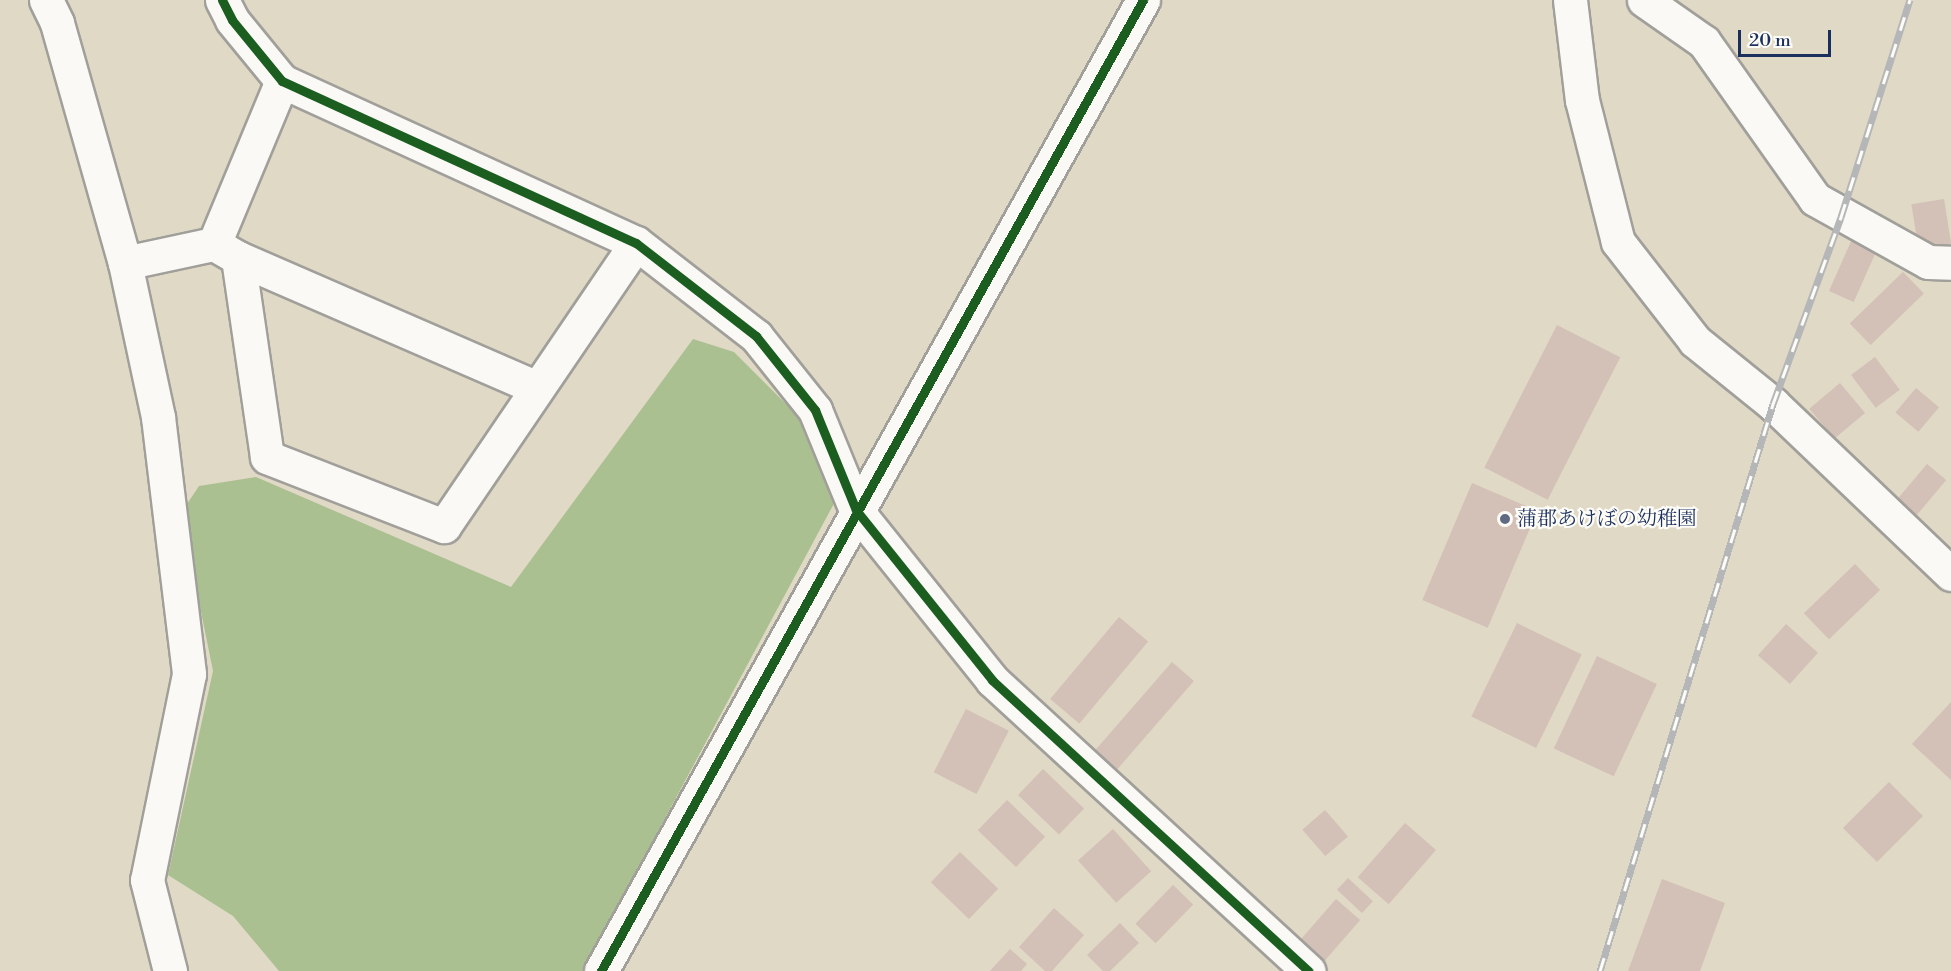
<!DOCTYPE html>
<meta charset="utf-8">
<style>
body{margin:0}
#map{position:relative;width:1951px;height:971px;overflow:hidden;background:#e0d9c6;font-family:"Libre Bodoni","Noto Serif JP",serif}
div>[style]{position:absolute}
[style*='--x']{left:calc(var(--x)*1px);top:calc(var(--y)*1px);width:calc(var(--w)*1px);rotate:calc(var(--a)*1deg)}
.forest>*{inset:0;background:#abc090}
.building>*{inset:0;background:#d3c0b7;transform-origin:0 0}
.roads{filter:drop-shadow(2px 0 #a19f9a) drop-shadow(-2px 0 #a19f9a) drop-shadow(0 2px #a19f9a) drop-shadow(0 -2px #a19f9a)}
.minor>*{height:33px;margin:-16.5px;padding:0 16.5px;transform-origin:16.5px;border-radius:16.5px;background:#faf9f6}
.rail>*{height:7px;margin-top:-3.5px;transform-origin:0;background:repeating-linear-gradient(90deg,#fdfcf7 0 14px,#b5b6b8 0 28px);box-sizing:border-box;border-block:2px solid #b5b6b8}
.cycleway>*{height:9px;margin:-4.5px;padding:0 4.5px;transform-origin:4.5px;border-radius:4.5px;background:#1b5e20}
.dots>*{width:16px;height:16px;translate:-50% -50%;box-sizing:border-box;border:3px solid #fdfcf7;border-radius:50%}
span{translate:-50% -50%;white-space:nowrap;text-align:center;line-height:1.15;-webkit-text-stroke:4.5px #fdfcf7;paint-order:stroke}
.poi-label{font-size:20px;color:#1b2f5e}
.left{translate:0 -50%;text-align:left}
.scale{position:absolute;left:1738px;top:30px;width:93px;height:27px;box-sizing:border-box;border:3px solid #1b2f5e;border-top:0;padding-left:8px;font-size:18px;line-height:21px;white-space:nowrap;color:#1b2f5e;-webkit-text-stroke:4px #fdfcf7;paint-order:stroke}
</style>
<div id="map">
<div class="forest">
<div style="clip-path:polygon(693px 339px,734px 352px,802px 420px,838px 496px,583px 971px,279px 971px,233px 916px,168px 875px,213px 671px,181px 513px,199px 486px,256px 477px,511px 587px)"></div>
</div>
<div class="building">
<div style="left:1944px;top:199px;width:45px;height:33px;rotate:81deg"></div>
<div style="left:1853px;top:237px;width:27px;height:59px;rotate:24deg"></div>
<div style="left:1903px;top:272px;width:30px;height:74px;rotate:46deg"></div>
<div style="left:1557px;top:325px;width:71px;height:160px;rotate:27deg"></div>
<div style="left:1875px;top:357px;width:41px;height:30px;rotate:53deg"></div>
<div style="left:1840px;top:383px;width:39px;height:40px;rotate:50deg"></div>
<div style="left:1916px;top:388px;width:30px;height:32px;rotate:40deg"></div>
<div style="left:1927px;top:464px;width:25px;height:49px;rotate:40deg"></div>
<div style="left:1472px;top:483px;width:71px;height:127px;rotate:23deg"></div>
<div style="left:1855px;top:564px;width:36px;height:71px;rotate:46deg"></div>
<div style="left:1119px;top:617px;width:38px;height:107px;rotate:40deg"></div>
<div style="left:1517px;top:623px;width:72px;height:104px;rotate:26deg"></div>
<div style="left:1786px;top:624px;width:43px;height:42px;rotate:42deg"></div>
<div style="left:1597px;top:656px;width:66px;height:102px;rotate:25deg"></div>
<div style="left:1172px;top:662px;width:29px;height:125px;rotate:41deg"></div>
<div style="clip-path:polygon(1951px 702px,1951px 780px,1912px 744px)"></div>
<div style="left:966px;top:709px;width:48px;height:71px;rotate:27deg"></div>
<div style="left:1043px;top:769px;width:57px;height:36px;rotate:44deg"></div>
<div style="left:1889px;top:782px;width:48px;height:65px;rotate:45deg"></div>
<div style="left:1007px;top:800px;width:53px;height:42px;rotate:44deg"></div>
<div style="left:1325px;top:810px;width:35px;height:30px;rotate:49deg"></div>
<div style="left:1405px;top:823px;width:41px;height:72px;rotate:41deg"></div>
<div style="left:1113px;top:829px;width:57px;height:47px;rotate:48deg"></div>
<div style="left:960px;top:852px;width:53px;height:42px;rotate:44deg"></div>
<div style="left:1348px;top:878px;width:34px;height:16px;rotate:43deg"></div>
<div style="clip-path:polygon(1662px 879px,1725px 903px,1700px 971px,1628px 971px)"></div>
<div style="left:1173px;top:885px;width:28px;height:54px;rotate:44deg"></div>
<div style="left:1336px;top:899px;width:32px;height:57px;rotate:41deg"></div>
<div style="clip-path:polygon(1054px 908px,1084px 935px,1052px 971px,1045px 971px,1019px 947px)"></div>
<div style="clip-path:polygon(1120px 923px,1139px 943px,1110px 971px,1103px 971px,1087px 955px)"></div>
<div style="clip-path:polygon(1010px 949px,1027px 964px,1021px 971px,990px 971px)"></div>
</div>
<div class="roads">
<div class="minor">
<div style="--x:46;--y:0;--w:25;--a:64"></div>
<div style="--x:57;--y:23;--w:249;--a:74.2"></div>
<div style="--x:125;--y:263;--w:157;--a:77.9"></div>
<div style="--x:158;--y:417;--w:259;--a:83.1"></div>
<div style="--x:189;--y:674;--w:210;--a:101.5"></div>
<div style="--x:147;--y:880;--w:94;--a:75.8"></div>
<div style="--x:222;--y:0;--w:22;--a:63"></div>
<div style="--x:232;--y:20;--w:79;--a:50.7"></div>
<div style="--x:282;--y:81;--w:389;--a:24.6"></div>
<div style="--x:636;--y:243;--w:152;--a:37.8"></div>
<div style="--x:756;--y:336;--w:95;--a:51.4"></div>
<div style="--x:815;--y:410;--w:108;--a:67.7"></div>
<div style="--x:856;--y:510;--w:218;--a:51.3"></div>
<div style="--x:992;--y:680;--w:430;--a:42.6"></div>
<div style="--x:1570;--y:0;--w:101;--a:83.2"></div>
<div style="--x:1582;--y:100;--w:146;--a:75.8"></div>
<div style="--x:1618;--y:242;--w:125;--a:52.1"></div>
<div style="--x:1695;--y:341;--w:100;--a:38.9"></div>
<div style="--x:1773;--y:404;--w:246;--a:43.7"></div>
<div style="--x:1644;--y:0;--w:73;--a:35"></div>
<div style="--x:1704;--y:42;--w:192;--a:54.7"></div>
<div style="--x:1815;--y:199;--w:129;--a:29.1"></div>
<div style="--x:1928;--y:262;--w:23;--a:2"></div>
<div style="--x:214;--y:244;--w:28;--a:30"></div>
<div style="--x:238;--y:258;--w:201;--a:81.7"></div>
<div style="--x:267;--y:457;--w:190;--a:21.3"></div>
<div style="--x:444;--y:526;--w:342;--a:-55.8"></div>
<div style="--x:238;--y:258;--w:326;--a:23.5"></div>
<div style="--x:125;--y:263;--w:91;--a:-12.1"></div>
<div style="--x:214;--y:244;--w:177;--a:-67.4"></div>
<div style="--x:601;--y:971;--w:1112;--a:-60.83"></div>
</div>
</div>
<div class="rail">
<div style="--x:1600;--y:971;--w:593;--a:-73.03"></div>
<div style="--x:1773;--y:404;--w:199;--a:-70"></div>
<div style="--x:1841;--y:217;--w:228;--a:-72.4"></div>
</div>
<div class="cycleway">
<div style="--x:222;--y:0;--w:22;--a:63"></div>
<div style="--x:232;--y:20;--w:79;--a:50.7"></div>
<div style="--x:282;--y:81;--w:389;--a:24.6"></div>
<div style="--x:636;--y:243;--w:152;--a:37.8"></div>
<div style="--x:756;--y:336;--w:95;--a:51.4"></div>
<div style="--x:815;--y:410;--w:108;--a:67.7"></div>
<div style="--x:856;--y:510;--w:218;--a:51.3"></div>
<div style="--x:992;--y:680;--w:430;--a:42.6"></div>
<div style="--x:601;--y:971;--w:1112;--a:-60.83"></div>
</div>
<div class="dots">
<div style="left:1505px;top:519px;background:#606a82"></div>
</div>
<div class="poi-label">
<span class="left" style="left:1517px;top:519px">蒲郡あけぼの幼稚園</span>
</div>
<div class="scale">20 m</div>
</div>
